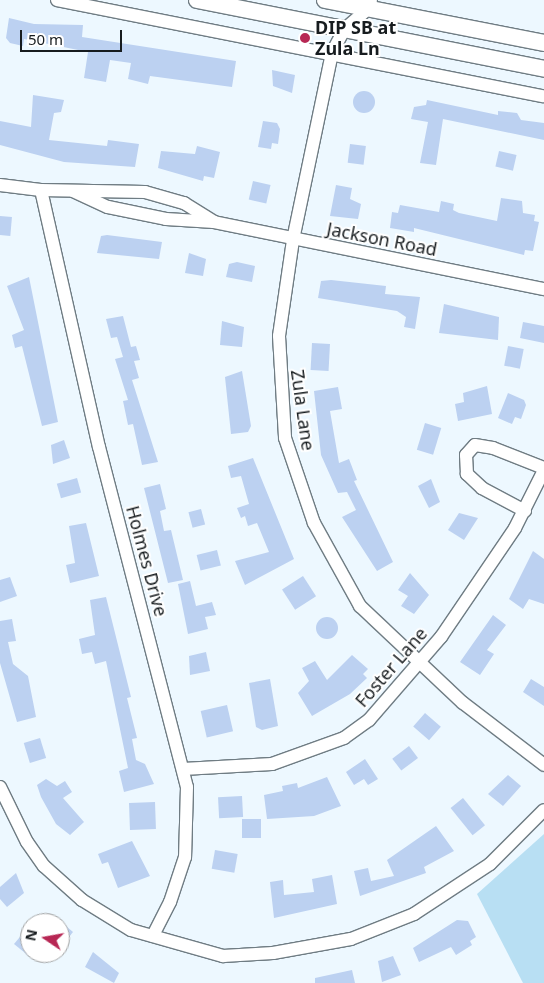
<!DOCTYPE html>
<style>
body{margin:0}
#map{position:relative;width:544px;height:983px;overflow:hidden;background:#edf8ff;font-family:"Noto Sans",sans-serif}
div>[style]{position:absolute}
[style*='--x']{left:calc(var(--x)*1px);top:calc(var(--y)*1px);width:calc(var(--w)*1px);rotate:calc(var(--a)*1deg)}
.green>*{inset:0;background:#b8dff3}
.building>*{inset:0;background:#bcd1f1;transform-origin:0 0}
.round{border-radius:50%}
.roads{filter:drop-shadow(1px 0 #6f7c83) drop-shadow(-1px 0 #6f7c83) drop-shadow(0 1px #6f7c83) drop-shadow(0 -1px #6f7c83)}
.street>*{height:12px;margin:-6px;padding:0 6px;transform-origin:6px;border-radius:6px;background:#fff}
.secondary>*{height:16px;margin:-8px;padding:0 8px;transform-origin:8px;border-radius:8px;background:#fff}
.dots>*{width:14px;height:14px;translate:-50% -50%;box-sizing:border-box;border:2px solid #fff;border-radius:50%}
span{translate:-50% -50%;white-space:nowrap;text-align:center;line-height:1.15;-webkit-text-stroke:4px #fff;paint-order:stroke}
.poi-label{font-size:18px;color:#171c1f;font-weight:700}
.left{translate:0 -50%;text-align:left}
.street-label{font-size:18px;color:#171c1f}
.north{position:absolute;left:20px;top:913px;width:50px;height:50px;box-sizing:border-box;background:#fff;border:1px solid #a2a4a5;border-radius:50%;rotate:282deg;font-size:14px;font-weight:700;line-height:20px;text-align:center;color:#171c1f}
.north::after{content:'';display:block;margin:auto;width:18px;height:22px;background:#b72754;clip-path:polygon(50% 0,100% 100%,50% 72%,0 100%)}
.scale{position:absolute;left:20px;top:30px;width:102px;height:22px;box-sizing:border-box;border:2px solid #171c1f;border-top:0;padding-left:6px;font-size:15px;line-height:18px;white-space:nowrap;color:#171c1f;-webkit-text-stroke:4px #fff;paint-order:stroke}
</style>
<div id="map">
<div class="green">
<div style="clip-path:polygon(544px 834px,544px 983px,523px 983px,477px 894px)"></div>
</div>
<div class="building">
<div style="clip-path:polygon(9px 18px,34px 24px,83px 25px,82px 37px,236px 61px,232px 87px,150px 76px,148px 84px,128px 79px,131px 63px,110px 60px,106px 82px,84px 78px,88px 52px,24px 39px,23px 46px,10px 43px,6px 38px)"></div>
<div style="clip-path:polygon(272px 70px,295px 75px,292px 93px,273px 86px)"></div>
<div class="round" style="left:353px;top:91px;width:22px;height:22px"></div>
<div style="clip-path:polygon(33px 95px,64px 100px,61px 112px,54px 113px,49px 140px,107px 146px,108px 140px,139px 144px,135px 167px,64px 162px,0 145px,0 121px,31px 127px)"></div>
<div style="clip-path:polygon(427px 100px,498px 115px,498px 111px,517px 113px,521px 120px,544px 123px,544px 140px,443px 119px,436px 165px,420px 163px,428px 122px,411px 119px,414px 107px,426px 105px)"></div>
<div style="clip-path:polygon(263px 121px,277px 123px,280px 129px,278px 144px,272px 143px,271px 149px,258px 147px)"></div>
<div style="left:350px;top:144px;width:16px;height:19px;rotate:7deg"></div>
<div style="clip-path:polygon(197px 146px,220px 152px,214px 178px,204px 176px,203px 181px,158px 168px,161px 151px,195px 154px)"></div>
<div style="left:499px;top:151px;width:18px;height:16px;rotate:13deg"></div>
<div style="left:253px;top:181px;width:18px;height:19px;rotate:13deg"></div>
<div style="clip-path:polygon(336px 185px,352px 188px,350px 199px,361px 204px,358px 219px,330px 216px)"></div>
<div style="clip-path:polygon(501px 198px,522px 201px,523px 213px,535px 215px,534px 221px,539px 222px,533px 251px,525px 250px,524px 255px,414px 228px,414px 232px,390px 228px,392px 212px,398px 213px,400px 205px,439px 212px,441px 201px,454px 204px,453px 210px,459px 213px,497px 221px)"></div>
<div style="left:0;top:216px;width:12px;height:19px;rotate:5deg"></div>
<div style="clip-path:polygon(107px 235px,162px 242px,159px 259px,97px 253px,101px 236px)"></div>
<div style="clip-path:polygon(189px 253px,206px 259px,203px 276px,185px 273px)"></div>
<div style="clip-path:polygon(237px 262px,255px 266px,252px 282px,226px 277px,229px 264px)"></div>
<div style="clip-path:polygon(29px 277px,58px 422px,42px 426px,22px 346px,15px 348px,12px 335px,24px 330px,7px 286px)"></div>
<div style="clip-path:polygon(331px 280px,386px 286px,385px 294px,420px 297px,415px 329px,404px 327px,406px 317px,397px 311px,318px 298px,321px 281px)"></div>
<div style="clip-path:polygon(444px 304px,499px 317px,498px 340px,439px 333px)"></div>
<div style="clip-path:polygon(123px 316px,131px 347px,136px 346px,140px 360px,134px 361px,139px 378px,132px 380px,158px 462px,142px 465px,133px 424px,128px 425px,123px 401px,128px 400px,115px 359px,123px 357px,117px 337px,111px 338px,106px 319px)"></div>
<div style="clip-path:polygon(222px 321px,244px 327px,242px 347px,220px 345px)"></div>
<div style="clip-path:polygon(523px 322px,544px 326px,544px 343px,520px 338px)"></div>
<div style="left:312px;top:343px;width:18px;height:27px;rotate:3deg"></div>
<div style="left:508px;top:346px;width:16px;height:20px;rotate:11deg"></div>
<div style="clip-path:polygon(242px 371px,251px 426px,248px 432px,231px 434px,225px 377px)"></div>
<div style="clip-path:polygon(487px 386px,492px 414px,458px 421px,455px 404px,464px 402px,463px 393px)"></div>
<div style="clip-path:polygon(338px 387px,342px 409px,330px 411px,339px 463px,349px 459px,357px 480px,354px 481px,393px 562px,377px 571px,342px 517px,356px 510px,347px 492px,338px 493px,321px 455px,314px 391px)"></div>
<div style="clip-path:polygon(508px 393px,524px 400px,526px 405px,521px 419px,515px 417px,512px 424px,498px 418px)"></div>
<div style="left:425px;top:423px;width:17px;height:28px;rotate:17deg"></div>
<div style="clip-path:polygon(64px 440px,70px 458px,53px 464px,51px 445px)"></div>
<div style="clip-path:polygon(253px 458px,294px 559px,245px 585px,235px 561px,269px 552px,257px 523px,248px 526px,245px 516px,241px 518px,237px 508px,249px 504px,241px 476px,231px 478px,228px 466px)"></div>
<div style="left:77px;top:478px;width:15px;height:21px;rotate:74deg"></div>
<div style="clip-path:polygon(431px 479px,440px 502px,429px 508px,418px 486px)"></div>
<div style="clip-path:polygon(160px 484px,166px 509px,160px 511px,164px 531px,171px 530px,183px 580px,168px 583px,144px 488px)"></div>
<div style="left:201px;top:509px;width:16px;height:13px;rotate:75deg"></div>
<div style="clip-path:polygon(459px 513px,478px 518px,464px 540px,448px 530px)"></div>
<div style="clip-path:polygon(86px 523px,99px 576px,70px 583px,66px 565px,75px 563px,69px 526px)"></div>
<div style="left:217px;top:550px;width:16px;height:21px;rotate:76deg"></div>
<div style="clip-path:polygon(533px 551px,544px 559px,544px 604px,529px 599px,523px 609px,509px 599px)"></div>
<div style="clip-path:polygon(410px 573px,429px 595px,414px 614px,401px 606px,408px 596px,398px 590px)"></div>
<div style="left:303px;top:576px;width:24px;height:25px;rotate:57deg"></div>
<div style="clip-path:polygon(10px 577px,17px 596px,0 602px,0 580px)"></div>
<div style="clip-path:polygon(190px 581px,196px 606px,212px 602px,216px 615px,205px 617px,208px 629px,188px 634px,178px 584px)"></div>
<div style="clip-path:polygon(106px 597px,131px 697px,127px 698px,137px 738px,132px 739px,136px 760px,145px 764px,154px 784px,124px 792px,119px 771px,128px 768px,106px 661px,95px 664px,92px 652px,82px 654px,79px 639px,95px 635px,90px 600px)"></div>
<div style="clip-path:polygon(493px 615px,506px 625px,487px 650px,494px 654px,480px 675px,460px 662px)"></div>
<div class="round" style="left:316px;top:617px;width:22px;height:22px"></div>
<div style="clip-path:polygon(12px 619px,16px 641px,8px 642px,13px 664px,28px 676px,36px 717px,17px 722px,0 663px,0 621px)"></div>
<div style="clip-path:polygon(206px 652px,210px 671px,190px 675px,189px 656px)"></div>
<div style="clip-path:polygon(352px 655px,368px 669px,363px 674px,367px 678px,350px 694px,312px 716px,298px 693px,309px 681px,302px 668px,315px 661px,327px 680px)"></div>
<div style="clip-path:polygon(270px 679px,278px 726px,262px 730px,256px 727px,249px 683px)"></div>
<div style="clip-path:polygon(531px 679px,544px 687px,544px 706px,523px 692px)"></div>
<div style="left:227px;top:705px;width:27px;height:27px;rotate:77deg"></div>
<div style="left:425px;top:713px;width:21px;height:18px;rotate:41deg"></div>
<div style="left:40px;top:738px;width:21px;height:17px;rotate:73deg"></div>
<div style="left:409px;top:746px;width:15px;height:21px;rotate:53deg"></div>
<div style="clip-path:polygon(365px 759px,378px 779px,368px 785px,364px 779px,354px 785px,346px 772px)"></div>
<div style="clip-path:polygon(508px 775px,521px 786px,503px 806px,488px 794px)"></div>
<div style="clip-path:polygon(327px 777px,341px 806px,314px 816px,267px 819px,264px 795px,283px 791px,282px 786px,297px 783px,298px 788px)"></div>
<div style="clip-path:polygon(46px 779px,57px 786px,65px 781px,72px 792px,63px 798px,84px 822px,70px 835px,56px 824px,41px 797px,37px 785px)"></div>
<div style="left:242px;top:796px;width:21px;height:24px;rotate:87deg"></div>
<div style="left:463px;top:798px;width:35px;height:16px;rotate:51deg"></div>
<div style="left:155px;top:802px;width:27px;height:26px;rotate:88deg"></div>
<div style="left:261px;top:819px;width:19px;height:19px;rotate:90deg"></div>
<div style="clip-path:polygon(436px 826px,454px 851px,424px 867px,426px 873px,360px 896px,354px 871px,368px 868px,371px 881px,394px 876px,387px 860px)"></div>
<div style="clip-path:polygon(132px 841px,150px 876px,118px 888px,108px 862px,102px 864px,98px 854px)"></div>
<div style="left:215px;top:850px;width:23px;height:19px;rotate:10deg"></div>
<div style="clip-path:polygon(16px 873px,24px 893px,7px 907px,0 899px,0 887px)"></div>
<div style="clip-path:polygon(332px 875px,337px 904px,274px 918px,270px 882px,283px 880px,284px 895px,314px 892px,312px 879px)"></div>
<div style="clip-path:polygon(457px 920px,468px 921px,476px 937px,470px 941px,472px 945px,456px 955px,451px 947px,419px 962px,413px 948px)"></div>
<div style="clip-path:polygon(60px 921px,73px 932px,60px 948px)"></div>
<div style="clip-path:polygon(30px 925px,30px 957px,14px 944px)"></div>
<div style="clip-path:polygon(93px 952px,119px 973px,114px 983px,85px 967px)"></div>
<div style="clip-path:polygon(393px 956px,401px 975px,382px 982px,378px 961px)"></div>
<div style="clip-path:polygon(352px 970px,355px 983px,315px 983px,315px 978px)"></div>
</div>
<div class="roads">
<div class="street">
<div style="--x:57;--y:0;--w:496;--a:11.2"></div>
<div style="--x:371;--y:0;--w:8;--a:104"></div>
<div style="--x:369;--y:8;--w:33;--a:139"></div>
<div style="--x:344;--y:30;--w:26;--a:118"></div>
<div style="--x:332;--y:53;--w:191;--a:101.8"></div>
<div style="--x:293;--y:240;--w:97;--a:98.3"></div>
<div style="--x:279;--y:336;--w:102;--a:86.6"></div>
<div style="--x:285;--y:438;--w:90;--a:71.2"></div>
<div style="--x:314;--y:523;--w:95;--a:61"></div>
<div style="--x:360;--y:606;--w:141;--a:43.3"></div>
<div style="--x:463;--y:703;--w:102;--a:37.4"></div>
<div style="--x:0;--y:185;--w:41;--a:7"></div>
<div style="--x:41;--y:190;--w:104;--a:1.1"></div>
<div style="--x:145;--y:192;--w:41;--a:15.8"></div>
<div style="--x:184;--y:203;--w:36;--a:32"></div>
<div style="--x:41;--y:190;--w:263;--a:77.3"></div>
<div style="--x:99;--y:447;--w:351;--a:75.5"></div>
<div style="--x:187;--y:787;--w:70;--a:91.6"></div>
<div style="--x:185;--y:857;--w:47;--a:108.4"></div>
<div style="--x:170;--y:902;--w:38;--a:117"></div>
<div style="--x:73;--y:191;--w:38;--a:25"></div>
<div style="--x:108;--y:207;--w:59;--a:11.7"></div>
<div style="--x:166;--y:219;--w:48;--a:3.6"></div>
<div style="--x:214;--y:222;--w:337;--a:11.5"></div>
<div style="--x:525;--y:511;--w:49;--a:-151.9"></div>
<div style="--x:482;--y:488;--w:21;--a:-137"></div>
<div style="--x:467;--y:474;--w:19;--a:-93"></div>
<div style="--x:466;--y:455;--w:13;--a:-48"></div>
<div style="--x:475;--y:445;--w:18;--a:9"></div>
<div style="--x:493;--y:448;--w:55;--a:21.4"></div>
<div style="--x:183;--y:769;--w:89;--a:-3.2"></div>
<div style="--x:272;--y:764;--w:77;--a:-19.9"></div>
<div style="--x:344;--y:738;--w:31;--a:-36"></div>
<div style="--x:369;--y:720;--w:110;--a:-49.1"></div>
<div style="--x:441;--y:637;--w:132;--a:-55.8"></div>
<div style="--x:515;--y:528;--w:65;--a:-63.4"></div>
<div style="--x:0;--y:787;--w:61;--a:63.9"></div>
<div style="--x:27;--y:842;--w:29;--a:55"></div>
<div style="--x:44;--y:866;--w:51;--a:41.8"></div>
<div style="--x:82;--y:900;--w:57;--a:31.5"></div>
<div style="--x:131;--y:930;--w:96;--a:15.8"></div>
<div style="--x:223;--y:956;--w:50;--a:-3.4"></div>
<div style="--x:273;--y:953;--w:79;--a:-10.2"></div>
<div style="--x:351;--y:939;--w:68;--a:-21.6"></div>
<div style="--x:414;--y:914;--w:91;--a:-33.3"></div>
<div style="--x:490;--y:864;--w:76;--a:-45"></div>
</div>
<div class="secondary">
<div style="--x:197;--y:0;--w:354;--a:11.2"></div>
<div style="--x:325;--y:0;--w:223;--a:11.1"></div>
</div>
</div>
<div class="dots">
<div style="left:305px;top:38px;background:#b72754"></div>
</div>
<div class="poi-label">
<span class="left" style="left:315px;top:38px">DIP SB at<br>Zula Ln</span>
</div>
<div class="street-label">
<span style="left:382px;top:239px;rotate:11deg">Jackson Road</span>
<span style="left:303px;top:410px;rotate:82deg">Zula Lane</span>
<span style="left:147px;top:561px;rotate:75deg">Holmes Drive</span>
<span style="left:391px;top:667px;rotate:-49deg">Foster Lane</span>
</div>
<div class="north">N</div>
<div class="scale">50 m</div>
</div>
